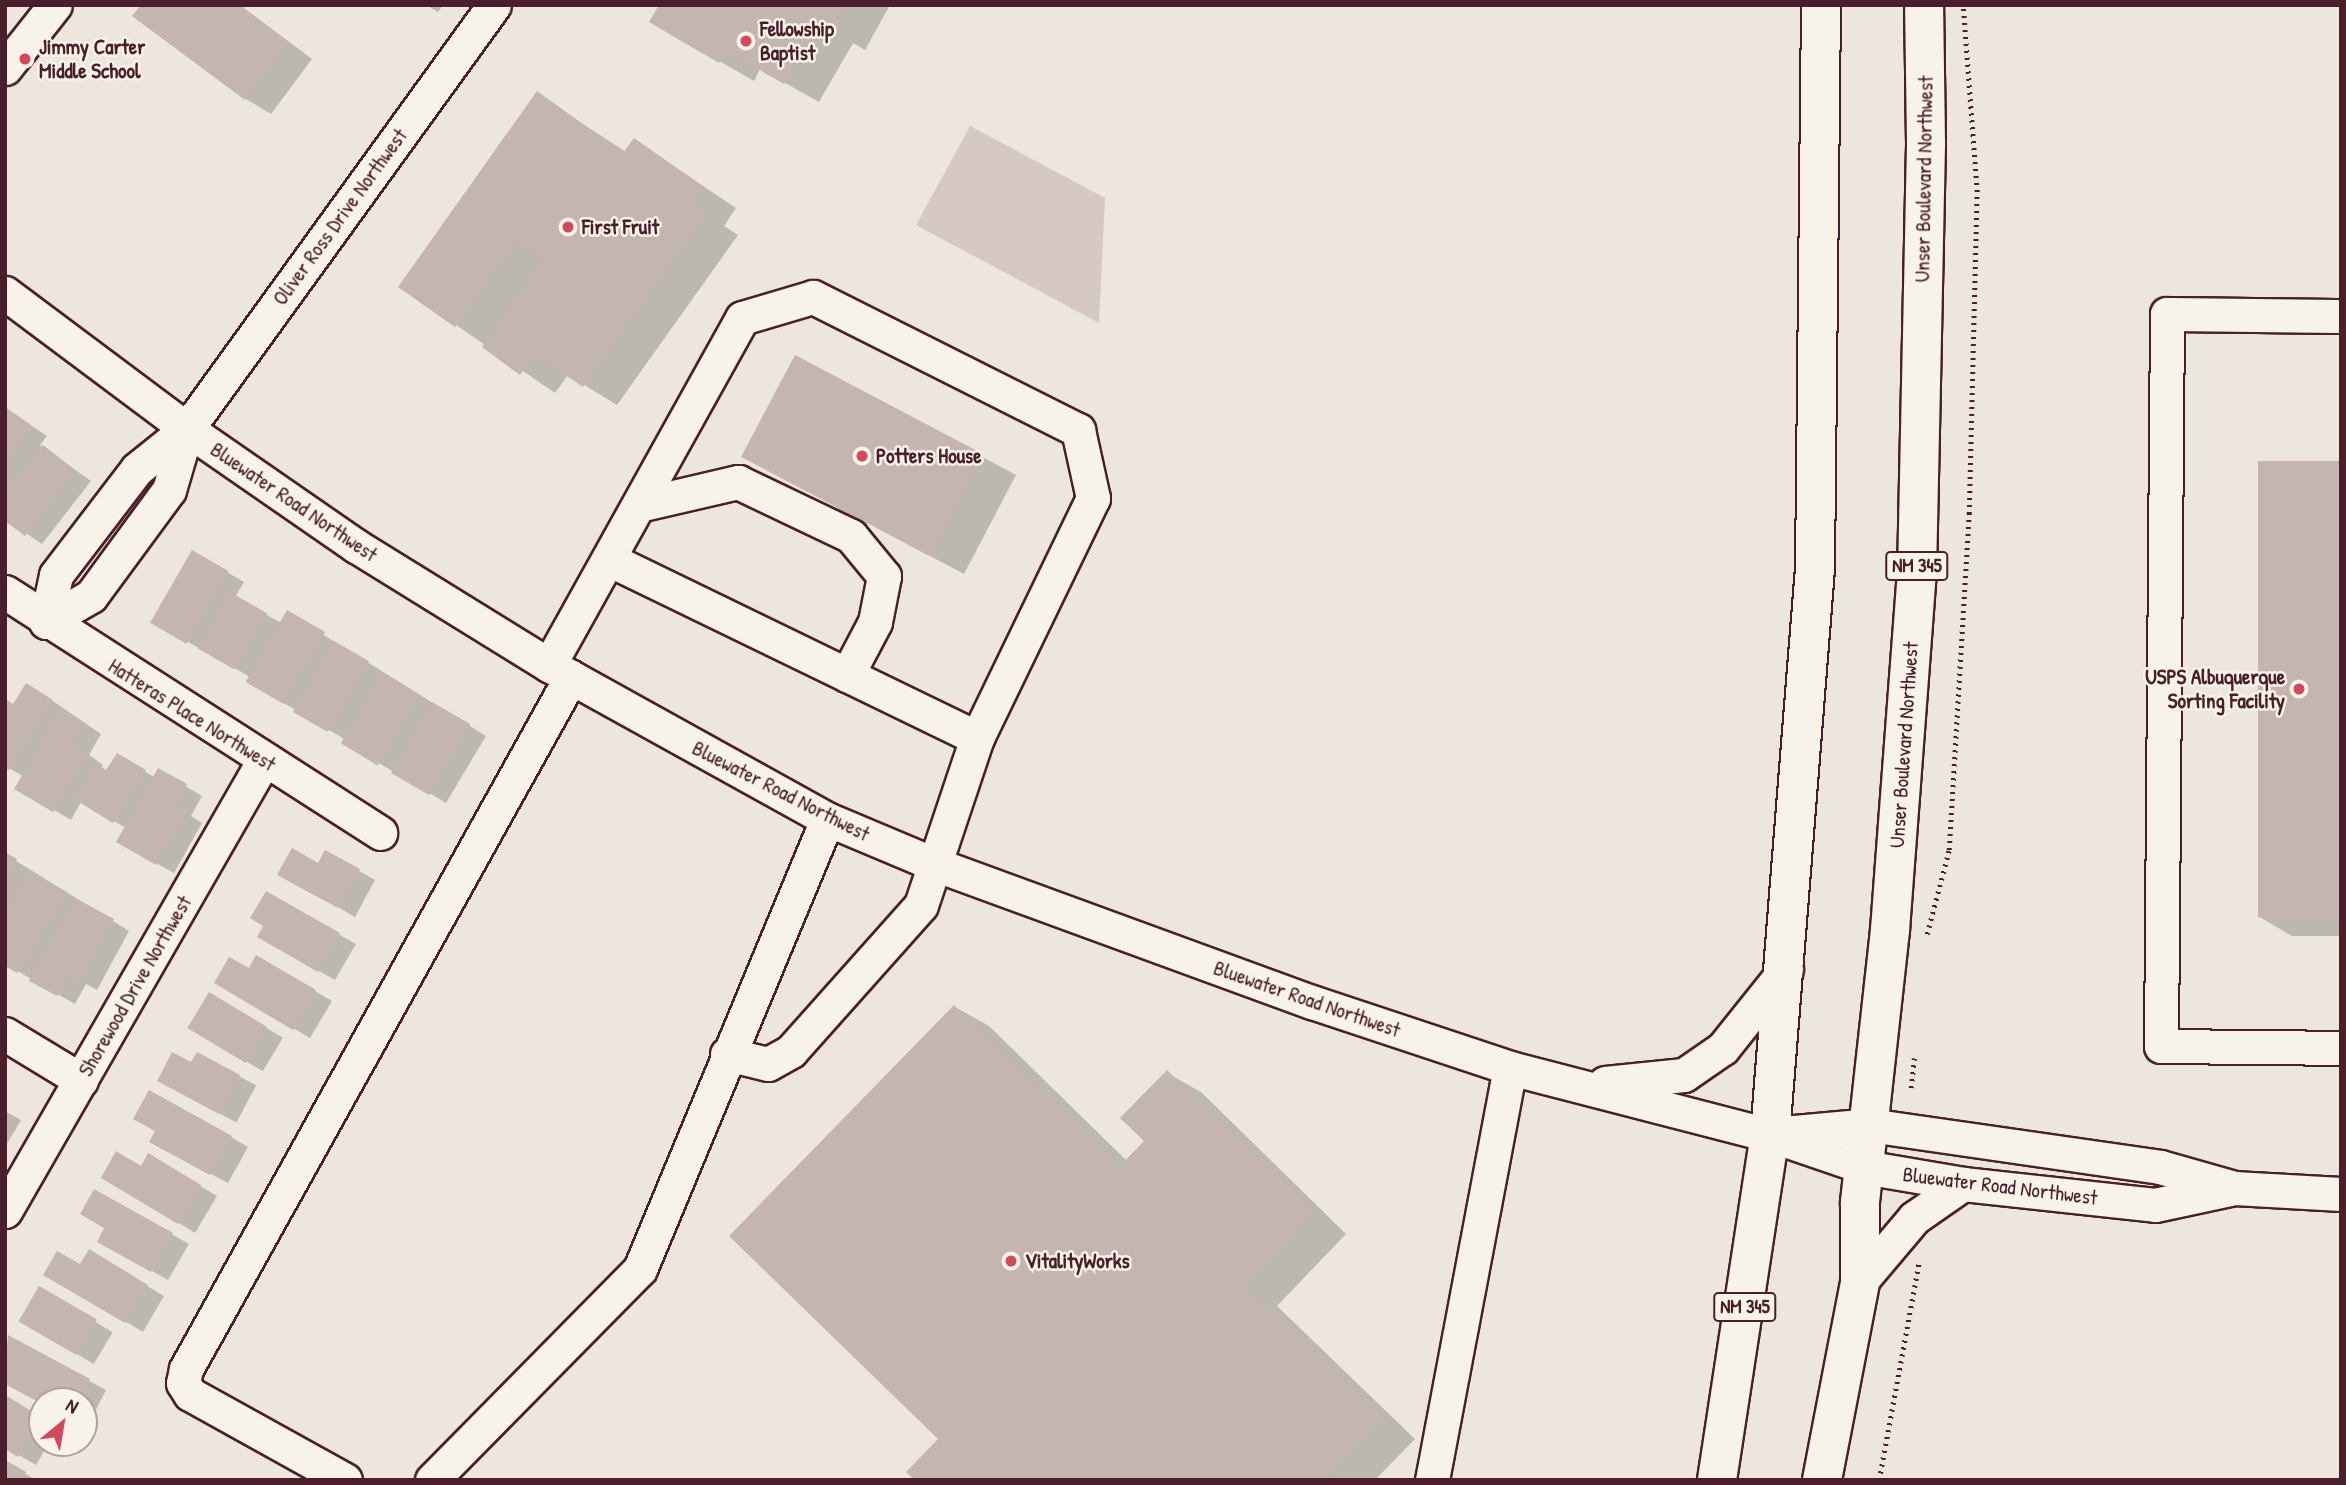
<!DOCTYPE html>
<style>
body{margin:0}
#map{position:relative;width:2346px;height:1485px;overflow:hidden;background:#ece6dd;font-family:"Patrick Hand",sans-serif}
div>[style]{position:absolute}
[style*='--x']{left:calc(var(--x)*1px);top:calc(var(--y)*1px);width:calc(var(--w)*1px);rotate:calc(var(--a)*1deg)}
.green>*{inset:0;background:#d5c9c2}
.shadow>*{inset:0;background:#0003;transform-origin:0 0}
.building>*{inset:0;background:#c4b5b0;transform-origin:0 0}
.path>*{height:4.5px;margin-top:-2.25px;transform-origin:0;background:repeating-linear-gradient(90deg,#4a1f2b 0 2px,transparent 0 7px)}
.roads{filter:drop-shadow(2px 0 #4a1f2b) drop-shadow(-2px 0 #4a1f2b) drop-shadow(0 2px #4a1f2b) drop-shadow(0 -2px #4a1f2b)}
.minor>*{height:33px;margin:-16.5px;padding:0 16.5px;transform-origin:16.5px;border-radius:16.5px;background:#f7f3e8}
.major>*{height:38px;margin:-19px;padding:0 19px;transform-origin:19px;border-radius:19px;background:#f7f3e8}
.dots>*{width:19px;height:19px;translate:-50% -50%;box-sizing:border-box;border:4px solid #f7f3e8;border-radius:50%}
span{translate:-50% -50%;white-space:nowrap;text-align:center;line-height:1.15;-webkit-text-stroke:5px #f7f3e8;paint-order:stroke}
.shield-label span{padding:2px 5px;background:#f7f3e8;border:2px solid;border-radius:5px;-webkit-text-stroke-width:0}
.shield-label{font-size:19px;color:#4a1f2b;font-weight:700}
.poi-label{font-size:21px;color:#4a1f2b;font-weight:700}
.left{translate:0 -50%;text-align:left}
.right{translate:-100% -50%;text-align:right}
.street-label{font-size:21px;color:#4a1f2b}
.frame{position:absolute;inset:0;border:7px solid #4a1f2b;pointer-events:none}
.north{position:absolute;left:28px;top:1387px;width:70px;height:70px;box-sizing:border-box;background:#f7f3e8;border:2px solid #b29e9c;border-radius:50%;rotate:30deg;font-size:19px;font-weight:700;line-height:28px;text-align:center;color:#4a1f2b}
.north::after{content:'';display:block;margin:auto;width:24px;height:32px;background:#d1495b;clip-path:polygon(50% 0,100% 100%,50% 72%,0 100%)}
</style>
<div id="map">
<div class="green">
<div style="clip-path:polygon(970px 126px,1105px 198px,1099px 323px,916px 225px)"></div>
</div>
<div class="shadow">
<div style="clip-path:polygon(143px 5px,240px 5px,312px 59px,271px 114px,246px 99px)"></div>
<div style="clip-path:polygon(426px 5px,443px 5px,438px 12px)"></div>
<div style="clip-path:polygon(661px 5px,890px 5px,865px 50px,853px 43px,819px 102px,760px 69px,754px 81px,651px 22px)"></div>
<div style="clip-path:polygon(537px 94px,626px 152px,634px 140px,736px 208px,724px 226px,738px 235px,617px 405px,568px 375px,555px 393px,456px 325px)"></div>
<div style="clip-path:polygon(796px 357px,1016px 475px,964px 574px,868px 523px,851px 555px)"></div>
<div style="clip-path:polygon(5px 408px,47px 436px,40px 445px,91px 481px,42px 544px,5px 519px)"></div>
<div style="clip-path:polygon(2341px 463px,2341px 936px,2292px 936px,2258px 916px)"></div>
<div style="clip-path:polygon(193px 552px,244px 582px,235px 597px,281px 623px,287px 612px,486px 736px,446px 803px,345px 743px,346px 740px,247px 681px,250px 677px,153px 622px)"></div>
<div style="clip-path:polygon(44px 695px,101px 734px,89px 755px,103px 765px,101px 768px,107px 772px,117px 755px,154px 777px,158px 770px,202px 796px,191px 816px,202px 823px,174px 873px,118px 842px,126px 828px,81px 802px,71px 820px,17px 788px,23px 776px,5px 766px,14px 706px)"></div>
<div style="clip-path:polygon(326px 852px,375px 880px,355px 917px,280px 874px,319px 865px)"></div>
<div style="clip-path:polygon(5px 854px,129px 931px,97px 990px,86px 984px,75px 1004px,5px 964px)"></div>
<div style="clip-path:polygon(267px 894px,356px 944px,335px 980px,259px 937px,265px 925px)"></div>
<div style="clip-path:polygon(257px 957px,332px 1001px,310px 1038px,216px 982px,249px 971px)"></div>
<div style="left:210px;top:994px;width:85px;height:39px;rotate:31deg"></div>
<div style="clip-path:polygon(955px 1007px,989px 1026px,1127px 1161px,1147px 1141px,1167px 1073px,1201px 1092px,1346px 1234px,1277px 1306px,1415px 1439px,1375px 1480px,916px 1480px,941px 1439px)"></div>
<div style="left:197px;top:1054px;width:67px;height:42px;rotate:28deg"></div>
<div style="clip-path:polygon(5px 1111px,21px 1120px,5px 1147px)"></div>
<div style="clip-path:polygon(157px 1131px,231px 1137px,248px 1147px,228px 1183px,168px 1151px)"></div>
<div style="clip-path:polygon(149px 1156px,217px 1196px,195px 1233px,179px 1223px,141px 1168px)"></div>
<div style="clip-path:polygon(95px 1191px,189px 1244px,168px 1280px,99px 1241px,107px 1227px)"></div>
<div style="clip-path:polygon(89px 1252px,164px 1296px,143px 1332px,45px 1274px,81px 1266px)"></div>
<div style="left:39px;top:1288px;width:86px;height:37px;rotate:31deg"></div>
<div style="clip-path:polygon(8px 1337px,106px 1390px,87px 1427px,84px 1401px,42px 1401px,6px 1383px)"></div>
<div style="clip-path:polygon(8px 1399px,42px 1419px,42px 1443px,49px 1443px,36px 1465px,5px 1447px)"></div>
<div style="clip-path:polygon(5px 1462px,36px 1480px,5px 1480px)"></div>
</div>
<div class="building">
<div style="clip-path:polygon(141px 5px,237px 5px,288px 43px,245px 100px,132px 16px)"></div>
<div style="clip-path:polygon(659px 5px,846px 5px,830px 32px,818px 25px,784px 84px,726px 51px,719px 63px,649px 22px)"></div>
<div style="clip-path:polygon(537px 91px,623px 153px,634px 138px,704px 187px,691px 205px,705px 215px,583px 387px,535px 354px,520px 375px,482px 347px,544px 259px,516px 240px,455px 327px,398px 287px)"></div>
<div style="clip-path:polygon(795px 355px,983px 454px,929px 556px,860px 519px,843px 552px,821px 540px,838px 508px,741px 457px)"></div>
<div style="clip-path:polygon(5px 407px,31px 425px,5px 462px)"></div>
<div style="clip-path:polygon(43px 445px,75px 470px,25px 536px,5px 521px,5px 493px)"></div>
<div style="left:2258px;top:461px;width:83px;height:456px"></div>
<div style="left:192px;top:550px;width:42px;height:84px;rotate:30deg"></div>
<div style="left:230px;top:592px;width:43px;height:65px;rotate:30deg"></div>
<div style="left:287px;top:610px;width:44px;height:83px;rotate:30deg"></div>
<div style="left:334px;top:641px;width:40px;height:82px;rotate:30deg"></div>
<div style="left:383px;top:673px;width:43px;height:82px;rotate:31deg"></div>
<div style="clip-path:polygon(26px 683px,53px 700px,9px 770px,5px 768px,5px 699px,13px 704px)"></div>
<div style="left:432px;top:702px;width:44px;height:82px;rotate:30deg"></div>
<div style="clip-path:polygon(61px 709px,85px 723px,72px 745px,87px 754px,53px 812px,14px 789px)"></div>
<div style="clip-path:polygon(117px 753px,146px 770px,113px 823px,74px 799px,96px 764px,106px 770px)"></div>
<div style="clip-path:polygon(158px 768px,187px 784px,175px 805px,186px 812px,156px 865px,116px 842px)"></div>
<div style="clip-path:polygon(292px 848px,318px 863px,325px 850px,360px 869px,338px 908px,277px 875px)"></div>
<div style="clip-path:polygon(5px 852px,17px 859px,5px 879px)"></div>
<div style="clip-path:polygon(31px 871px,68px 893px,17px 973px,5px 966px,5px 912px)"></div>
<div style="clip-path:polygon(266px 891px,340px 933px,318px 972px,257px 937px,263px 926px,250px 918px)"></div>
<div style="clip-path:polygon(75px 898px,114px 919px,79px 982px,68px 976px,57px 996px,29px 981px)"></div>
<div style="clip-path:polygon(256px 955px,316px 990px,293px 1030px,214px 983px,229px 957px,249px 968px)"></div>
<div style="left:209px;top:992px;width:68px;height:42px;rotate:31deg"></div>
<div style="clip-path:polygon(954px 1005px,1120px 1166px,1144px 1141px,1120px 1118px,1167px 1070px,1314px 1213px,1244px 1285px,1382px 1419px,1323px 1480px,914px 1480px,906px 1472px,938px 1439px,729px 1236px)"></div>
<div style="clip-path:polygon(172px 1052px,191px 1062px,197px 1052px,240px 1075px,219px 1114px,157px 1081px)"></div>
<div style="clip-path:polygon(149px 1090px,232px 1136px,210px 1175px,149px 1142px,155px 1131px,133px 1119px)"></div>
<div style="clip-path:polygon(116px 1151px,141px 1166px,148px 1153px,201px 1185px,178px 1224px,101px 1178px)"></div>
<div style="clip-path:polygon(94px 1189px,173px 1233px,151px 1272px,97px 1242px,104px 1228px,80px 1214px)"></div>
<div style="clip-path:polygon(89px 1249px,148px 1285px,125px 1323px,43px 1275px,57px 1251px,80px 1264px)"></div>
<div style="left:39px;top:1286px;width:67px;height:41px;rotate:30deg"></div>
<div style="clip-path:polygon(8px 1335px,90px 1379px,79px 1401px,42px 1404px,5px 1384px)"></div>
<div style="clip-path:polygon(7px 1396px,42px 1418px,18px 1457px,5px 1449px)"></div>
<div style="clip-path:polygon(5px 1460px,26px 1472px,21px 1480px,5px 1480px)"></div>
</div>
<div class="path">
<div style="--x:1927;--y:934;--w:87;--a:-75.3"></div>
<div style="--x:1949;--y:850;--w:337;--a:-86.6"></div>
<div style="--x:1969;--y:514;--w:322;--a:-88.6"></div>
<div style="--x:1977;--y:192;--w:188;--a:-94.3"></div>
<div style="--x:1911;--y:1088;--w:30;--a:-84"></div>
<div style="--x:1879;--y:1480;--w:222;--a:-79.6"></div>
</div>
<div class="roads">
<div class="minor">
<div style="--x:5;--y:68;--w:80;--a:-51.6"></div>
<div style="--x:5;--y:293;--w:227;--a:36.8"></div>
<div style="--x:187;--y:429;--w:206;--a:34.7"></div>
<div style="--x:356;--y:546;--w:227;--a:31.7"></div>
<div style="--x:549;--y:665;--w:318;--a:29"></div>
<div style="--x:827;--y:819;--w:116;--a:22.8"></div>
<div style="--x:934;--y:864;--w:402;--a:20.1"></div>
<div style="--x:1312;--y:1002;--w:209;--a:18.4"></div>
<div style="--x:1510;--y:1068;--w:268;--a:14.5"></div>
<div style="--x:1770;--y:1135;--w:99;--a:18.8"></div>
<div style="--x:1864;--y:1167;--w:100;--a:9.7"></div>
<div style="--x:1963;--y:1184;--w:193;--a:6.2"></div>
<div style="--x:2155;--y:1205;--w:81;--a:-12.1"></div>
<div style="--x:2341;--y:316;--w:174;--a:-179.3"></div>
<div style="--x:2167;--y:314;--w:732;--a:90.47"></div>
<div style="--x:2161;--y:1046;--w:180;--a:0.6"></div>
<div style="--x:639;--y:505;--w:102;--a:-13.1"></div>
<div style="--x:738;--y:482;--w:125;--a:25.5"></div>
<div style="--x:851;--y:536;--w:52;--a:50.5"></div>
<div style="--x:884;--y:576;--w:47;--a:101.1"></div>
<div style="--x:875;--y:622;--w:60;--a:117.8"></div>
<div style="--x:5;--y:592;--w:446;--a:32.7"></div>
<div style="--x:46;--y:622;--w:48;--a:-78"></div>
<div style="--x:56;--y:575;--w:133;--a:-52.6"></div>
<div style="--x:137;--y:469;--w:64;--a:-38.7"></div>
<div style="--x:187;--y:429;--w:523;--a:-54.09"></div>
<div style="--x:46;--y:622;--w:52;--a:-30"></div>
<div style="--x:91;--y:596;--w:132;--a:-53.7"></div>
<div style="--x:169;--y:490;--w:64;--a:-73.6"></div>
<div style="--x:549;--y:665;--w:397;--a:-60.9"></div>
<div style="--x:742;--y:318;--w:74;--a:-16.5"></div>
<div style="--x:813;--y:297;--w:297;--a:26.7"></div>
<div style="--x:1078;--y:430;--w:70;--a:77.6"></div>
<div style="--x:1093;--y:498;--w:267;--a:115.8"></div>
<div style="--x:977;--y:738;--w:408;--a:-154.1"></div>
<div style="--x:5;--y:1034;--w:89;--a:31.2"></div>
<div style="--x:727;--y:1054;--w:42;--a:13.7"></div>
<div style="--x:768;--y:1064;--w:26;--a:-29"></div>
<div style="--x:791;--y:1051;--w:195;--a:-48.3"></div>
<div style="--x:921;--y:905;--w:176;--a:-71.5"></div>
<div style="--x:1605;--y:1083;--w:79;--a:-5.8"></div>
<div style="--x:1684;--y:1075;--w:47;--a:-34.7"></div>
<div style="--x:1723;--y:1048;--w:101;--a:-51.4"></div>
<div style="--x:1783;--y:1133;--w:86;--a:-5.3"></div>
<div style="--x:1869;--y:1125;--w:294;--a:8.2"></div>
<div style="--x:2160;--y:1167;--w:77;--a:15.8"></div>
<div style="--x:2234;--y:1188;--w:107;--a:3.2"></div>
<div style="--x:5;--y:1211;--w:520;--a:-60.13"></div>
<div style="--x:1860;--y:1282;--w:84;--a:-49.8"></div>
<div style="--x:1914;--y:1218;--w:60;--a:-34.8"></div>
<div style="--x:345;--y:1480;--w:177;--a:-151"></div>
<div style="--x:190;--y:1394;--w:13;--a:-122"></div>
<div style="--x:183;--y:1383;--w:14;--a:-78"></div>
<div style="--x:186;--y:1369;--w:792;--a:-60.91"></div>
<div style="--x:432;--y:1480;--w:296;--a:-45.4"></div>
<div style="--x:640;--y:1269;--w:487;--a:-67.4"></div>
<div style="--x:1432;--y:1480;--w:419;--a:-79.3"></div>
</div>
<div class="major">
<div style="--x:1717;--y:1480;--w:349;--a:-81.3"></div>
<div style="--x:1770;--y:1135;--w:569;--a:-85.46"></div>
<div style="--x:1815;--y:568;--w:563;--a:-89.39"></div>
<div style="--x:1822;--y:1480;--w:202;--a:-79.1"></div>
<div style="--x:1860;--y:1282;--w:80;--a:-90"></div>
<div style="--x:1860;--y:1202;--w:274;--a:-83.7"></div>
<div style="--x:1890;--y:930;--w:357;--a:-85.7"></div>
<div style="--x:1917;--y:574;--w:431;--a:-88.8"></div>
<div style="--x:1926;--y:143;--w:138;--a:-90.8"></div>
</div>
</div>
<div class="dots">
<div style="left:746px;top:41px;background:#d1495b"></div>
<div style="left:25px;top:59px;background:#d1495b"></div>
<div style="left:568px;top:227px;background:#d1495b"></div>
<div style="left:862px;top:456px;background:#d1495b"></div>
<div style="left:2299px;top:689px;background:#d1495b"></div>
<div style="left:1011px;top:1261px;background:#d1495b"></div>
</div>
<div class="shield-label">
<span style="left:1917px;top:566px">NM 345</span>
<span style="left:1745px;top:1307px">NM 345</span>
</div>
<div class="poi-label">
<span class="left" style="left:760px;top:41px">Fellowship<br>Baptist</span>
<span class="left" style="left:39px;top:59px">Jimmy Carter<br>Middle School</span>
<span class="left" style="left:582px;top:227px">First Fruit</span>
<span class="left" style="left:876px;top:456px">Potters House</span>
<span class="right" style="left:2285px;top:689px">USPS Albuquerque<br>Sorting Facility</span>
<span class="left" style="left:1025px;top:1261px">VitalityWorks</span>
</div>
<div class="street-label">
<span style="left:1924px;top:179px;rotate:-89deg">Unser Boulevard Northwest</span>
<span style="left:340px;top:217px;rotate:-54deg">Oliver Ross Drive Northwest</span>
<span style="left:294px;top:502px;rotate:34deg">Bluewater Road Northwest</span>
<span style="left:192px;top:715px;rotate:32deg">Hatteras Place Northwest</span>
<span style="left:1904px;top:745px;rotate:-86deg">Unser Boulevard Northwest</span>
<span style="left:781px;top:791px;rotate:27deg">Bluewater Road Northwest</span>
<span style="left:135px;top:986px;rotate:-60deg">Shorewood Drive Northwest</span>
<span style="left:1307px;top:999px;rotate:19deg">Bluewater Road Northwest</span>
<span style="left:2000px;top:1186px;rotate:7deg">Bluewater Road Northwest</span>
</div>
<div class="frame"></div>
<div class="north">N</div>
</div>
